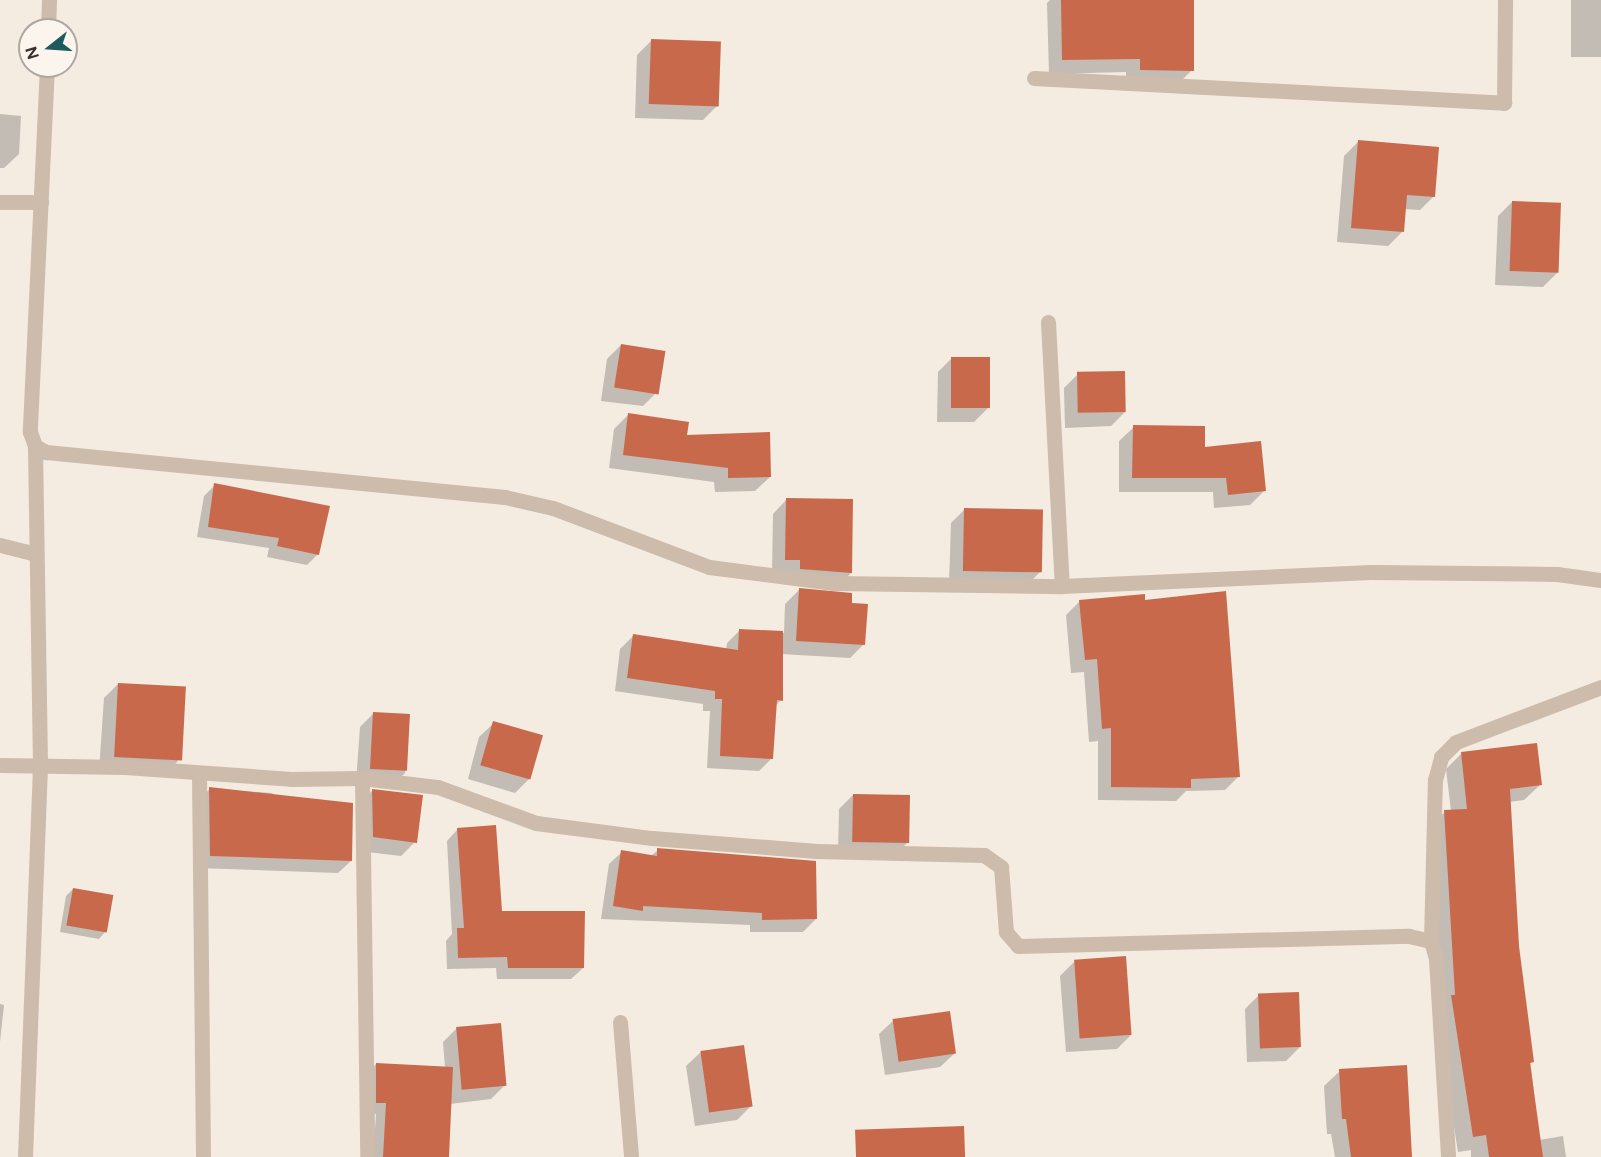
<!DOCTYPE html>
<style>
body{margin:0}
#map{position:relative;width:1601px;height:1157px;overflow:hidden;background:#f4ebe1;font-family:Figtree,sans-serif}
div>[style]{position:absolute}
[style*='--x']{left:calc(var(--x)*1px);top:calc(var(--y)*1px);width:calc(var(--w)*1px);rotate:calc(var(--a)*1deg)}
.shadow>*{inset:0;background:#0003;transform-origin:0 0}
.building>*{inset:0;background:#c8694b;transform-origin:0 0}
.minor>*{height:15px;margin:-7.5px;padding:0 7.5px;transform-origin:7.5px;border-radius:7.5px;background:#cdbbac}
span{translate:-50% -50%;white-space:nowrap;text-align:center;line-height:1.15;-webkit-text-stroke:4.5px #fbf5ee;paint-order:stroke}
.north{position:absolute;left:18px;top:18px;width:60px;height:60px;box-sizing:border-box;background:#fbf5ee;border:2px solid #aea6a0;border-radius:50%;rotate:253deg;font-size:16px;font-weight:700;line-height:24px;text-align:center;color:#3b302b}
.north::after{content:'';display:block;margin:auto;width:21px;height:27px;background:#1f5a5e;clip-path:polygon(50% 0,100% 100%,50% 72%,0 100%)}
</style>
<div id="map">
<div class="shadow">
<div style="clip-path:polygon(1050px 0,1193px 0,1192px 70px,1178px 84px,1126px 84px,1126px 72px,1049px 74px,1047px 3px)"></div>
<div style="left:1571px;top:0;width:30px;height:57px"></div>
<div style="clip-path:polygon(651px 41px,717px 106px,703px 120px,635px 118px,637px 55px)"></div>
<div style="clip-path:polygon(0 114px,21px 116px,19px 154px,4px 168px,0 168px)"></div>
<div style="clip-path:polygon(1358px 142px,1434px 196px,1420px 210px,1404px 209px,1402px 232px,1388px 246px,1337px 242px,1344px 156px)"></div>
<div style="clip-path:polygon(1512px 202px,1557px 273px,1543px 287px,1495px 285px,1498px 216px)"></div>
<div style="clip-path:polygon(621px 345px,657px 392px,643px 406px,601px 401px,607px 359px)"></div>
<div style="clip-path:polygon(952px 358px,988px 408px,974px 422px,937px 422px,938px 372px)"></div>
<div style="clip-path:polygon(1078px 374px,1125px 412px,1111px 426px,1065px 428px,1064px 388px)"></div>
<div style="clip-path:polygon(628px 415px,686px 437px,770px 477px,755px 491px,715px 492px,714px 482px,609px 468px,614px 429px)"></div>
<div style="clip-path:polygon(1134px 427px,1203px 448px,1264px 491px,1250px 505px,1214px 508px,1213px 492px,1119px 492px,1119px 441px)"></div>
<div style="clip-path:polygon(215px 485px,318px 554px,307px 565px,267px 557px,269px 548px,197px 537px,204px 496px)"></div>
<div style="clip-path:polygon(787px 499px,851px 573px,837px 587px,772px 573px,773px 514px)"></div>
<div style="clip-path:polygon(965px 509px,1041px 571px,1027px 585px,949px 584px,951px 523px)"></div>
<div style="clip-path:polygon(799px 590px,850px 604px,864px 644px,850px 658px,781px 654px,781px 700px,775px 706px,772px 758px,759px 771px,707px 768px,710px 711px,703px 711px,703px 704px,615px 691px,620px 649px,633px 636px,726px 650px,727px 643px,739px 631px,784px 633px,785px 604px)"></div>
<div style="clip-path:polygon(1080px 601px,1144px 602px,1239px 776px,1225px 790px,1186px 791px,1176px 801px,1098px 800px,1098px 741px,1089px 742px,1084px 672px,1071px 673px,1066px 615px)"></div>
<div style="clip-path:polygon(118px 684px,178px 761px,164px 775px,99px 771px,104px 698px)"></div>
<div style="clip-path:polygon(374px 713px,409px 716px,405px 773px,391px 787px,356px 783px,360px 727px)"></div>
<div style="clip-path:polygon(494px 723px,541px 736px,529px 779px,515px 793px,468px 779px,479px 737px)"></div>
<div style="clip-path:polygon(1462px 753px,1540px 785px,1524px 800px,1509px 802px,1518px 946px,1539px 1140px,1563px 1136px,1566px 1157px,1471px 1157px,1471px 1150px,1458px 1152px,1436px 1012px,1429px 827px,1445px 812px,1451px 811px,1446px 769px)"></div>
<div style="clip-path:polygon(210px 789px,272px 793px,351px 861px,338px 873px,198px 868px,197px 801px)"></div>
<div style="clip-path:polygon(372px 791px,415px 842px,401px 856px,359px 851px,358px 805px)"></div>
<div style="clip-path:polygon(853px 795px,907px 843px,893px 857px,838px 855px,839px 809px)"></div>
<div style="clip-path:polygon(458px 829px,500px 912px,583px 968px,571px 979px,497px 979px,496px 968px,447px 969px,446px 941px,452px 934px,447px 841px)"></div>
<div style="clip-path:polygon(658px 850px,816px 919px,803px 932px,750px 932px,750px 925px,601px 919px,609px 864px,622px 852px,651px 856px)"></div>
<div style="clip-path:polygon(73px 889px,111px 896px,105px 932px,99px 939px,60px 932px,66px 896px)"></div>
<div style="clip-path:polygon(1074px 962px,1131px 1035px,1117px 1049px,1066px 1052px,1060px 976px)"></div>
<div style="clip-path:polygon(1259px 995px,1300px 1047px,1286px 1061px,1247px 1062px,1245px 1009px)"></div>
<div style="clip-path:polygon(0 1004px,4px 1005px,0 1042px)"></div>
<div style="clip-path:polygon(894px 1020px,955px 1053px,940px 1067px,885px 1075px,879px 1034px)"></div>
<div style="clip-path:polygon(457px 1028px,505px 1085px,491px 1099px,450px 1104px,447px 1157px,373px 1157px,376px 1114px,366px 1113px,365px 1075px,376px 1064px,445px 1068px,443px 1042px)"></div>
<div style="clip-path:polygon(701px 1052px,751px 1106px,737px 1120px,695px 1126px,686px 1066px)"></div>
<div style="clip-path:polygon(1340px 1071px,1411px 1157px,1335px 1157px,1331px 1134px,1327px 1134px,1324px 1086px)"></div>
</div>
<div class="building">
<div style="clip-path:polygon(1061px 0,1194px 0,1194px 71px,1140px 70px,1140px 59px,1062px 60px)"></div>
<div style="left:651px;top:39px;width:70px;height:65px;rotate:2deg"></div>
<div style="clip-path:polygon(1358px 140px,1439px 147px,1435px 197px,1407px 195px,1404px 232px,1351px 228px)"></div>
<div style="left:1512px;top:201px;width:49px;height:70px;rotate:2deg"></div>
<div style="left:621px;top:344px;width:45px;height:44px;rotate:9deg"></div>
<div style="left:951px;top:357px;width:39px;height:51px"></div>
<div style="left:1125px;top:371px;width:41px;height:48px;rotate:89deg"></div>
<div style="clip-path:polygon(628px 413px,689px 422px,687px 435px,770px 432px,771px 477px,728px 478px,728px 468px,623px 455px)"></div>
<div style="clip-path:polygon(1133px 425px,1205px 426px,1205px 447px,1261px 441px,1266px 491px,1228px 495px,1226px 478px,1132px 478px)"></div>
<div style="clip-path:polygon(214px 483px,330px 506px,319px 555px,277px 546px,279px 538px,208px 527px)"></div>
<div style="clip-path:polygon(786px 498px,853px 499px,852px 573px,800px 569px,800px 560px,785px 560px)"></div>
<div style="left:964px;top:508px;width:79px;height:63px;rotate:1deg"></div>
<div style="clip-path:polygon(799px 588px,852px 593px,852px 603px,868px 604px,865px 645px,796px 641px)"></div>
<div style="clip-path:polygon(1226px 591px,1240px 777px,1191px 779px,1191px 788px,1111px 787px,1111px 728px,1102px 729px,1097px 659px,1085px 660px,1079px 600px,1145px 594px,1145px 600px)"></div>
<div style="clip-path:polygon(739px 629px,783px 631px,783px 701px,777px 700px,773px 759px,720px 756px,722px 699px,715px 699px,715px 691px,627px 678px,633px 634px,738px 650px)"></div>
<div style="left:118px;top:683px;width:68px;height:74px;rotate:3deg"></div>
<div style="left:373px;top:712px;width:37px;height:57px;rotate:3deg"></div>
<div style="left:493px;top:721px;width:52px;height:46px;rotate:16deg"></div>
<div style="clip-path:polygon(1537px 743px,1542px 785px,1510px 789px,1519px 946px,1534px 1062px,1530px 1063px,1543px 1157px,1489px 1157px,1486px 1135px,1473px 1137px,1451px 995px,1455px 995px,1444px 810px,1467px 809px,1461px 752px)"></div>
<div style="clip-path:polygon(209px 787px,353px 803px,352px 861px,210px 856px)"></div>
<div style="clip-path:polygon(372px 789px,423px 795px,417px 843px,373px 837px)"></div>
<div style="left:853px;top:794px;width:57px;height:48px;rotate:1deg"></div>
<div style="clip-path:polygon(496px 825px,502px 911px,585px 911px,584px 968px,508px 968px,507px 957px,458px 958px,457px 928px,464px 928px,457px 828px)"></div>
<div style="clip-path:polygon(657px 848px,816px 861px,817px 919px,762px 920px,762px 913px,643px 906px,643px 911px,613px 906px,621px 850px,657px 856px)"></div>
<div style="left:73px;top:888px;width:41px;height:38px;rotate:10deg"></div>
<div style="left:1126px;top:956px;width:79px;height:52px;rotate:86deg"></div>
<div style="left:1299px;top:992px;width:55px;height:41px;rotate:88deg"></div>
<div style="left:950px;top:1011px;width:43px;height:58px;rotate:82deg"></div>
<div style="left:501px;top:1023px;width:63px;height:45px;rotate:85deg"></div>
<div style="left:744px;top:1045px;width:62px;height:44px;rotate:82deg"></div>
<div style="clip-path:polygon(376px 1063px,453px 1067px,449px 1157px,383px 1157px,386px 1103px,376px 1103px)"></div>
<div style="clip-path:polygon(1407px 1065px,1412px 1157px,1351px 1157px,1346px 1119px,1342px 1119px,1339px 1069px)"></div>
<div style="left:964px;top:1126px;width:31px;height:109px;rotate:88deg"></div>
</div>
<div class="minor">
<div style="--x:48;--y:30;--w:30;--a:-88"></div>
<div style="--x:47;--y:66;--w:366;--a:92.7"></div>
<div style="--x:30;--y:432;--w:15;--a:70"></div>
<div style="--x:35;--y:446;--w:13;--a:29"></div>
<div style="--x:46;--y:452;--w:461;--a:5.6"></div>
<div style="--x:505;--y:497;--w:49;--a:12.9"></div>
<div style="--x:553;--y:508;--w:167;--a:20.7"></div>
<div style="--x:709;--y:567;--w:126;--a:7.3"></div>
<div style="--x:834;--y:583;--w:228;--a:0.8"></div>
<div style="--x:1062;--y:586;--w:309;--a:-2.6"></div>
<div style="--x:1371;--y:572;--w:186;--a:0.6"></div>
<div style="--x:1557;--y:574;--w:44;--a:7.8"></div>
<div style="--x:1034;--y:78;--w:471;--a:3"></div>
<div style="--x:1504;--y:103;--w:103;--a:-89.4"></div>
<div style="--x:0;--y:202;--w:41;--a:0"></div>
<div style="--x:1048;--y:322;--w:264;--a:87"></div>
<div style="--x:0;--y:545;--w:36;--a:14"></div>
<div style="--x:0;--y:765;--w:125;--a:0.9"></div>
<div style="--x:125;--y:767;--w:166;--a:4.1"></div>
<div style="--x:291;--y:779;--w:71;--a:-0.8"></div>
<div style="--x:362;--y:778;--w:77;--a:6.8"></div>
<div style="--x:438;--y:787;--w:104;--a:20.2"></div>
<div style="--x:536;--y:823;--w:117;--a:7.4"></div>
<div style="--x:652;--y:838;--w:165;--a:4.5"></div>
<div style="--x:816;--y:851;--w:168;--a:1.4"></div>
<div style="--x:984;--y:855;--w:21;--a:35"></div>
<div style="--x:1001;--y:867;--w:65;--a:85.6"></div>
<div style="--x:1006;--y:932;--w:18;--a:49"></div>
<div style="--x:1018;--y:946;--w:391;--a:-1.5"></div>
<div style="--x:1409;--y:936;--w:23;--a:13"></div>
<div style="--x:1431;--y:941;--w:19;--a:74"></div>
<div style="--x:1436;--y:959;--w:198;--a:86.5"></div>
<div style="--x:199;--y:774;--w:383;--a:89.4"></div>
<div style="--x:362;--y:778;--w:379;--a:89.2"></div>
<div style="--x:1431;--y:941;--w:161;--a:-88.6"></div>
<div style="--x:1435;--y:780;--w:24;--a:-75"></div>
<div style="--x:1441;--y:757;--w:21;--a:-45"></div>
<div style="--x:1456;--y:742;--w:155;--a:-20.8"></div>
<div style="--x:620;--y:1022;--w:135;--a:85.3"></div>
<div style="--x:25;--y:1157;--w:393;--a:-87.8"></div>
<div style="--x:40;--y:764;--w:318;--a:-90.9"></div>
</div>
<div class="north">N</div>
</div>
